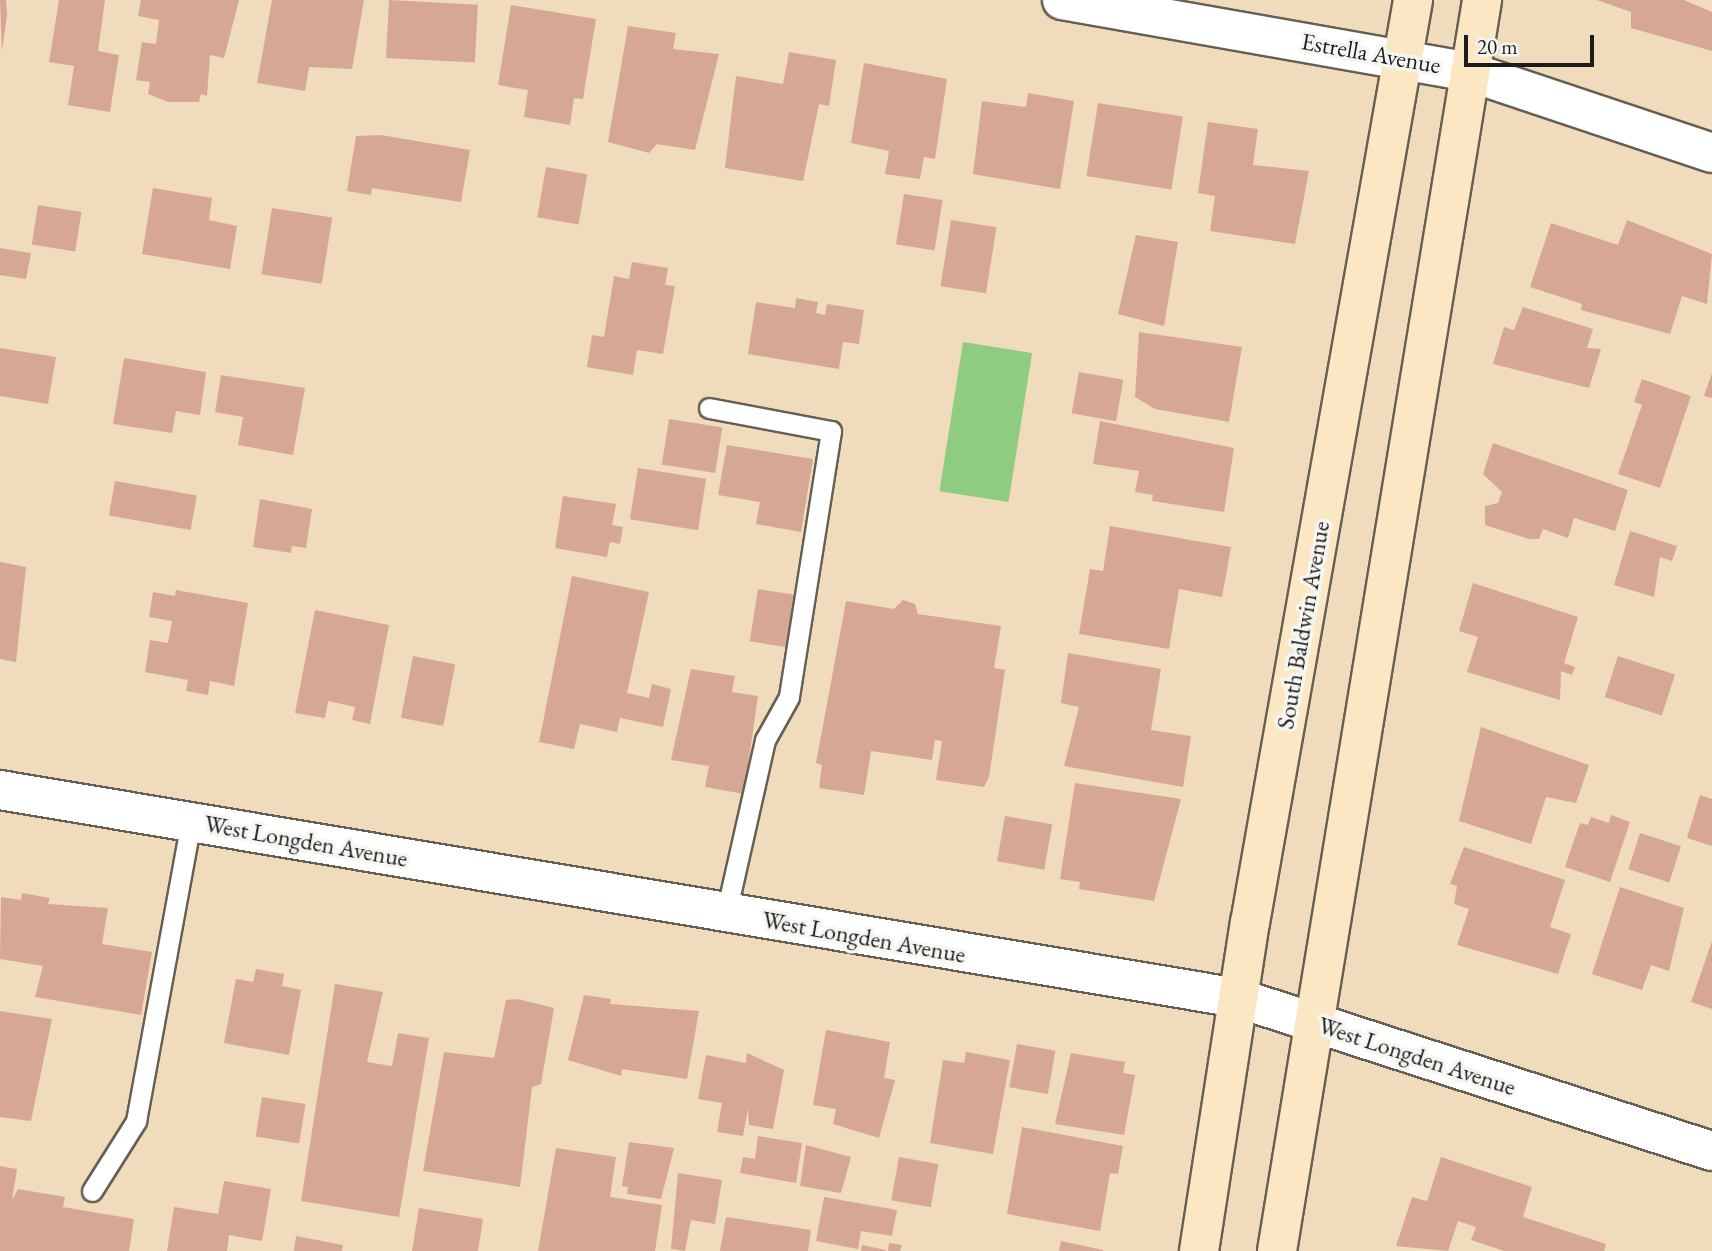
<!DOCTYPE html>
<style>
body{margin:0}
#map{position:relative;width:1712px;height:1251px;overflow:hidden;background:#f0dcbc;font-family:"EB Garamond",serif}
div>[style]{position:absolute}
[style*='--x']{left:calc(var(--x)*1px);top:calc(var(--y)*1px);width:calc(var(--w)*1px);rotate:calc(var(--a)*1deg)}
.green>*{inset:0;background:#90cc80;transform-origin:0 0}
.building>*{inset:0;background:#d7a795;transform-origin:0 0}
.roads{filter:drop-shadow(2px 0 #665f54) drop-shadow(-2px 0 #665f54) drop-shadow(0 2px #665f54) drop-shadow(0 -2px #665f54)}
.service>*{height:19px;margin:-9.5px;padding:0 9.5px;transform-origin:9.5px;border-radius:9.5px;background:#fff}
.minor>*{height:38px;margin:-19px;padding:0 19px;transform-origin:19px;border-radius:19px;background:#fff}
.tertiary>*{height:38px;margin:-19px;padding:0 19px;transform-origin:19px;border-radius:19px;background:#fff}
.secondary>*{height:38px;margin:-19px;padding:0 19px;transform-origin:19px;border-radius:19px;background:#fbe7c3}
span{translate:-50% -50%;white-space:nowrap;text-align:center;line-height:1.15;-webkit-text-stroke:7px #f6f6f2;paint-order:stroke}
.street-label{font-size:24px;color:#1c1c1c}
.scale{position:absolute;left:1464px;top:35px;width:130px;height:32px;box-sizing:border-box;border:4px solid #1c1c1c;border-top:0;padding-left:9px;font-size:21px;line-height:24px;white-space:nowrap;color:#1c1c1c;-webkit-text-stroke:5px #f6f6f2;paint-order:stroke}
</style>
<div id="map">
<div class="green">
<div style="left:963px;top:342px;width:70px;height:151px;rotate:9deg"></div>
</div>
<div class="building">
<div style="clip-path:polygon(0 0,6px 0,7px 14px,2px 52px)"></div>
<div style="clip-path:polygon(59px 0,105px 0,98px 51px,119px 55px,110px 112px,68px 105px,74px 66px,49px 62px)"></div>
<div style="clip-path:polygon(141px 0,239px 0,224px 58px,210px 55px,207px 96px,201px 94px,199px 102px,168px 102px,148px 94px,150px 82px,136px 80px,142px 42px,156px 44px,159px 20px,138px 16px)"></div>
<div style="clip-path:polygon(272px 0,364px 0,352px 69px,309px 67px,305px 91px,257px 83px)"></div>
<div style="left:389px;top:0;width:89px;height:58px;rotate:3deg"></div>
<div style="clip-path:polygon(1597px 0,1684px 0,1712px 12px,1712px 51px,1631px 28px,1631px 12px)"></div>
<div style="clip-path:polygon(511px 5px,596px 19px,583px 99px,574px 98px,570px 125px,524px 117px,528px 90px,498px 85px)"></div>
<div style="clip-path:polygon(628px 26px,676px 33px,673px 49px,719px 54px,695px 150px,657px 144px,649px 153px,608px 142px)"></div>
<div style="clip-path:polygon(789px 52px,836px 60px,829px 106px,819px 104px,803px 181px,725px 168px,736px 76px,783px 84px)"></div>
<div style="clip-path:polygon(864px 63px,947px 79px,935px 159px,924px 157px,920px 179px,885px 174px,889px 151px,851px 143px)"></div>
<div style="clip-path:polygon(1028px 93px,1074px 101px,1060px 189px,973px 174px,982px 101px,1026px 107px)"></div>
<div style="left:1098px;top:103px;width:86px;height:74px;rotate:9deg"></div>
<div style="clip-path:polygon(1208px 122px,1258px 129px,1253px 165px,1309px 171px,1295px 244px,1210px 231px,1215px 196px,1198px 193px)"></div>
<div style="clip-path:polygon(381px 135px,470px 150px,461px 202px,372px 188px,371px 195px,347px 191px,356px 136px)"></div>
<div style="left:546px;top:167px;width:42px;height:51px;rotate:10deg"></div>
<div style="clip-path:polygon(153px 188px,212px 198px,209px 220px,237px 226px,230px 269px,142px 254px)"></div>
<div style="left:904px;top:194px;width:39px;height:51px;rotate:9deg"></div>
<div style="left:38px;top:205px;width:44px;height:40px;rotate:9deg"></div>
<div style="left:272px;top:208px;width:61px;height:67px;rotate:9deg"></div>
<div style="left:951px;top:220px;width:46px;height:67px;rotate:9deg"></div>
<div style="clip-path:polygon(1627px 220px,1712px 254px,1707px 304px,1682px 296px,1670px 334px,1581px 310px,1582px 304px,1530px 287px,1551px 223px,1618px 245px)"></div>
<div style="clip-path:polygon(1136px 235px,1178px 242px,1164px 326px,1118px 314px)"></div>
<div style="clip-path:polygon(0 248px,31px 253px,26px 279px,0 275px)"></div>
<div style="clip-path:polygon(632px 262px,668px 268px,665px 285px,675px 286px,663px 354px,637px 350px,633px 375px,587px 367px,592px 335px,604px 337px,614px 276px,629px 279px)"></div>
<div style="clip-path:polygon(796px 298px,818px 302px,816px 313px,825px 315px,827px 304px,864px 310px,859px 344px,843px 342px,839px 369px,748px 354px,756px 302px,795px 308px)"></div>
<div style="clip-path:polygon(1523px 307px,1593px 329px,1587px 348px,1601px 349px,1589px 388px,1493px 364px,1504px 327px,1514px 330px)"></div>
<div style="clip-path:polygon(1139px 332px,1242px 347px,1229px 422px,1155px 409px,1135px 397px)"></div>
<div style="clip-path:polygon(0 348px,56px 357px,48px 404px,0 396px)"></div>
<div style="clip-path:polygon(124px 358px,206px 372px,200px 415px,176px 411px,172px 433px,113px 424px)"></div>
<div style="left:1079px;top:372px;width:45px;height:42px;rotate:10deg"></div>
<div style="clip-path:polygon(1712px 373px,1712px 398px,1704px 396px)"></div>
<div style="clip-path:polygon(221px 375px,305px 388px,293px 455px,238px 445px,243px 417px,215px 412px)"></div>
<div style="clip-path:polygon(1642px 379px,1691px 396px,1660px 488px,1618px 474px,1642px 405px,1634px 402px)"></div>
<div style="left:669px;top:419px;width:54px;height:46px;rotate:9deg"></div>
<div style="clip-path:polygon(1100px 421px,1234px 448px,1224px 512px,1152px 501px,1153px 495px,1135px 492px,1139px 471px,1093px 464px)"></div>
<div style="clip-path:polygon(1493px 443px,1628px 490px,1615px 531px,1574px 518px,1568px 538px,1543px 529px,1539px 539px,1529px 539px,1485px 525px,1485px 506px,1498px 503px,1502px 492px,1483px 474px)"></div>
<div style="clip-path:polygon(727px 445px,813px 459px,801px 532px,756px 524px,760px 502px,718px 495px)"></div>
<div style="left:638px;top:468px;width:69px;height:52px;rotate:9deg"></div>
<div style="left:115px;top:481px;width:83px;height:35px;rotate:10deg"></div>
<div style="clip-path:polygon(563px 496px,616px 504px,612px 525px,623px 527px,620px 544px,610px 542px,607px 557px,555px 548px)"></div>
<div style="clip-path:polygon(260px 499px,312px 509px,306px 548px,292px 546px,291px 553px,253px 547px)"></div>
<div style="clip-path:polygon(1110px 526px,1231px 547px,1222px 597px,1179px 589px,1169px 649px,1079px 634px,1090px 569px,1103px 571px)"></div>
<div style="clip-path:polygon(1630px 531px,1677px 546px,1672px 561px,1660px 557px,1654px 597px,1614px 585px)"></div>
<div style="clip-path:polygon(0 562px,26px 567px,16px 662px,0 659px)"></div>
<div style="clip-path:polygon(572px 576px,649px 592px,627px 693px,649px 698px,652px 684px,671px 689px,663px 727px,620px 718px,617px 732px,580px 724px,574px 749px,539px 742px)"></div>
<div style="clip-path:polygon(1473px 583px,1578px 617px,1564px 663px,1575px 667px,1572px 675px,1561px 671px,1560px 700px,1467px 672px,1478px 637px,1459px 631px)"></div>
<div style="left:758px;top:589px;width:39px;height:53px;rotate:9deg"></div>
<div style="clip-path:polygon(176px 590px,248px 603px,234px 686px,210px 681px,208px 695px,186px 691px,188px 680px,145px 672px,150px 640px,168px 643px,172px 621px,149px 617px,153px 592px,175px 596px)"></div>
<div style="clip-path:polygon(903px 600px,915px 604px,918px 614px,1001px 626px,994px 668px,1005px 670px,989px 777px,984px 787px,936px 780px,942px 741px,935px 740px,932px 760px,871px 751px,864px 795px,819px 788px,822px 765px,816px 763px,846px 601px,894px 609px)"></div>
<div style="clip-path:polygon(315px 610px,389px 625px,370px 724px,352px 720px,355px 707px,328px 701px,325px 718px,295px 713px)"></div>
<div style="clip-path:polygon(1068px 653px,1161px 669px,1151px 730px,1191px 736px,1183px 787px,1064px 766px,1079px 707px,1061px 703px)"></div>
<div style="left:413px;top:656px;width:43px;height:63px;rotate:11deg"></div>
<div style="left:1618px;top:656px;width:60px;height:43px;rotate:18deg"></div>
<div style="clip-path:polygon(691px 669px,735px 676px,732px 692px,758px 696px,744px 794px,705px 787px,709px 766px,671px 760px)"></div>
<div style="clip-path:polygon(1481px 727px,1589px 765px,1576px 803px,1546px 797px,1531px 844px,1459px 821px)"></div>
<div style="clip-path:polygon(1075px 783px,1181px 799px,1154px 901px,1079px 889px,1080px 882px,1060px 879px)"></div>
<div style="clip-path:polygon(1700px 795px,1712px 799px,1712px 846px,1687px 838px)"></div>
<div style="clip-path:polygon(1611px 815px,1630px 822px,1610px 882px,1565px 867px,1580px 823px,1588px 825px,1591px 817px,1609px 823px)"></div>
<div style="left:1005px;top:816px;width:48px;height:46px;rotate:10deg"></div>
<div style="left:1640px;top:833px;width:43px;height:38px;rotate:18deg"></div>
<div style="clip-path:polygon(1464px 847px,1565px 880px,1550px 927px,1571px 934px,1558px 974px,1457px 945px,1469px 909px,1454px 904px,1457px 886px,1450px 884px)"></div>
<div style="clip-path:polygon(1620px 887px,1684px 908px,1669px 971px,1651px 965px,1642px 990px,1592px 974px)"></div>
<div style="clip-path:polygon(22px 893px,50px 898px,48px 904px,108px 908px,102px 944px,152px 952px,141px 1015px,35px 997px,43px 966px,0 959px,1px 897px,21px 900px)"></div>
<div style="clip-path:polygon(1712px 941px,1712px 1009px,1691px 1002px)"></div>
<div style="clip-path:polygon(256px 969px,284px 974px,282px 986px,301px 990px,289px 1055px,224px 1043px,236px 979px,253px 982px)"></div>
<div style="clip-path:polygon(335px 984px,383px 992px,367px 1062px,392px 1066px,398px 1033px,429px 1038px,399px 1217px,301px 1201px)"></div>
<div style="clip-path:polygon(584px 995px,611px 999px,610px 1004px,699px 1011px,687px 1079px,622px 1069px,621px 1076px,568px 1060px)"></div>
<div style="clip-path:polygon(518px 999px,554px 1008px,541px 1084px,532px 1087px,520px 1187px,423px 1171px,444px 1052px,494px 1058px,506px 1000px)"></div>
<div style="clip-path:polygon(0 1011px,52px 1019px,31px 1121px,0 1117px)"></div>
<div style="clip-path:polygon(826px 1030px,890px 1042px,884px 1078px,895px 1080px,879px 1138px,833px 1124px,836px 1109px,813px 1105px)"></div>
<div style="left:1017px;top:1044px;width:39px;height:44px;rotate:10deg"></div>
<div style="clip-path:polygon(966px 1052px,1010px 1060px,993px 1154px,930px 1143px,943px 1060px,964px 1063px)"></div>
<div style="clip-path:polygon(747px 1053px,784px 1070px,773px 1129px,749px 1125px,748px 1109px,743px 1136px,717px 1132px,722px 1103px,698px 1099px,706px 1055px,746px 1063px)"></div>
<div style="clip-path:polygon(1071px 1053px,1125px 1062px,1123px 1073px,1135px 1075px,1124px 1135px,1055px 1124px)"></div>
<div style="left:262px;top:1097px;width:44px;height:40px;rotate:9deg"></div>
<div style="clip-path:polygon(1022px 1127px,1123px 1146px,1118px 1174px,1110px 1173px,1100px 1231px,1007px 1214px)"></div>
<div style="clip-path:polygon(758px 1136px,802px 1143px,796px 1183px,740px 1173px,743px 1157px,755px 1159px)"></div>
<div style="clip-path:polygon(629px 1142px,674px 1148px,661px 1199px,627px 1194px,628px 1187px,622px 1186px)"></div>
<div style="clip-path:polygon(806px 1145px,851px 1157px,841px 1193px,800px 1186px)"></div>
<div style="clip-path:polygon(556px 1148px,616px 1157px,610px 1197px,662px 1205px,655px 1251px,538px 1251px)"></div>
<div style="left:899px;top:1157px;width:40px;height:44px;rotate:10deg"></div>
<div style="clip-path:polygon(1441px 1157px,1532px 1187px,1523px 1217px,1606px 1244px,1604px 1251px,1504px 1251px,1471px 1240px,1476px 1227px,1458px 1221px,1448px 1251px,1396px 1246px,1412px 1197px,1427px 1201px)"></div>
<div style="clip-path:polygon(0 1166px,17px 1169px,12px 1200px,18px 1189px,65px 1197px,63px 1207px,134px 1219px,129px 1251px,0 1251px)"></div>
<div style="clip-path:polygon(678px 1173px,722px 1180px,715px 1224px,691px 1220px,685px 1251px,671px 1249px)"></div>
<div style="clip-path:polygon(224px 1181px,271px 1189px,262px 1241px,229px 1235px,227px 1251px,167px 1251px,174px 1207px,218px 1214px)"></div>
<div style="clip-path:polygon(824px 1197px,897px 1210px,892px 1236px,861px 1231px,858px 1249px,816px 1241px)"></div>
<div style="clip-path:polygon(419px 1208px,483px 1219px,478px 1251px,412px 1251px)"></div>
<div style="clip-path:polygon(726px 1217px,811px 1230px,808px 1251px,720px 1251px)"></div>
<div style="clip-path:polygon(296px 1236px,343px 1245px,342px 1251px,294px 1251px)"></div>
<div style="clip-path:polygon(1061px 1241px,1103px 1250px,1103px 1251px,1059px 1251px)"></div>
<div style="clip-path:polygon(889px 1243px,902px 1245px,900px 1251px,888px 1251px)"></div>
<div style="clip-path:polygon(862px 1245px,886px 1250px,886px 1251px,861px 1251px)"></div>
</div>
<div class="roads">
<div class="service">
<div style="--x:709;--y:408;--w:124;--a:10.7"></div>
<div style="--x:831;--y:431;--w:269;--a:99"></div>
<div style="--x:789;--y:697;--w:49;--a:119.2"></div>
<div style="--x:765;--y:740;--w:177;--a:102.7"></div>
<div style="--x:92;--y:1191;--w:83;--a:-57.8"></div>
<div style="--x:136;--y:1121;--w:305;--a:-79.6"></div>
</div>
<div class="minor">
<div style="--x:1062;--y:0;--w:414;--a:10"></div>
<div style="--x:1470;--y:72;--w:255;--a:18.5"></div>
</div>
<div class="tertiary">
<div style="--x:0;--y:790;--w:1255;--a:9.54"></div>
<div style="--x:1238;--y:998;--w:498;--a:17.9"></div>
</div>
<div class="secondary">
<div style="--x:1199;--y:1251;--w:332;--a:-81.2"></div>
<div style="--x:1250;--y:923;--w:937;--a:-79.98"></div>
<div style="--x:1277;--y:1251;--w:1268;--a:-80.69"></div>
</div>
</div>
<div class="street-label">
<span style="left:1371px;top:53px;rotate:10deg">Estrella Avenue</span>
<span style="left:1303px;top:625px;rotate:-80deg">South Baldwin Avenue</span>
<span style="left:306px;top:841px;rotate:10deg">West Longden Avenue</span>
<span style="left:864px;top:937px;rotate:10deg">West Longden Avenue</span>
<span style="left:1417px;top:1056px;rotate:18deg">West Longden Avenue</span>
</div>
<div class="scale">20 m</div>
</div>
